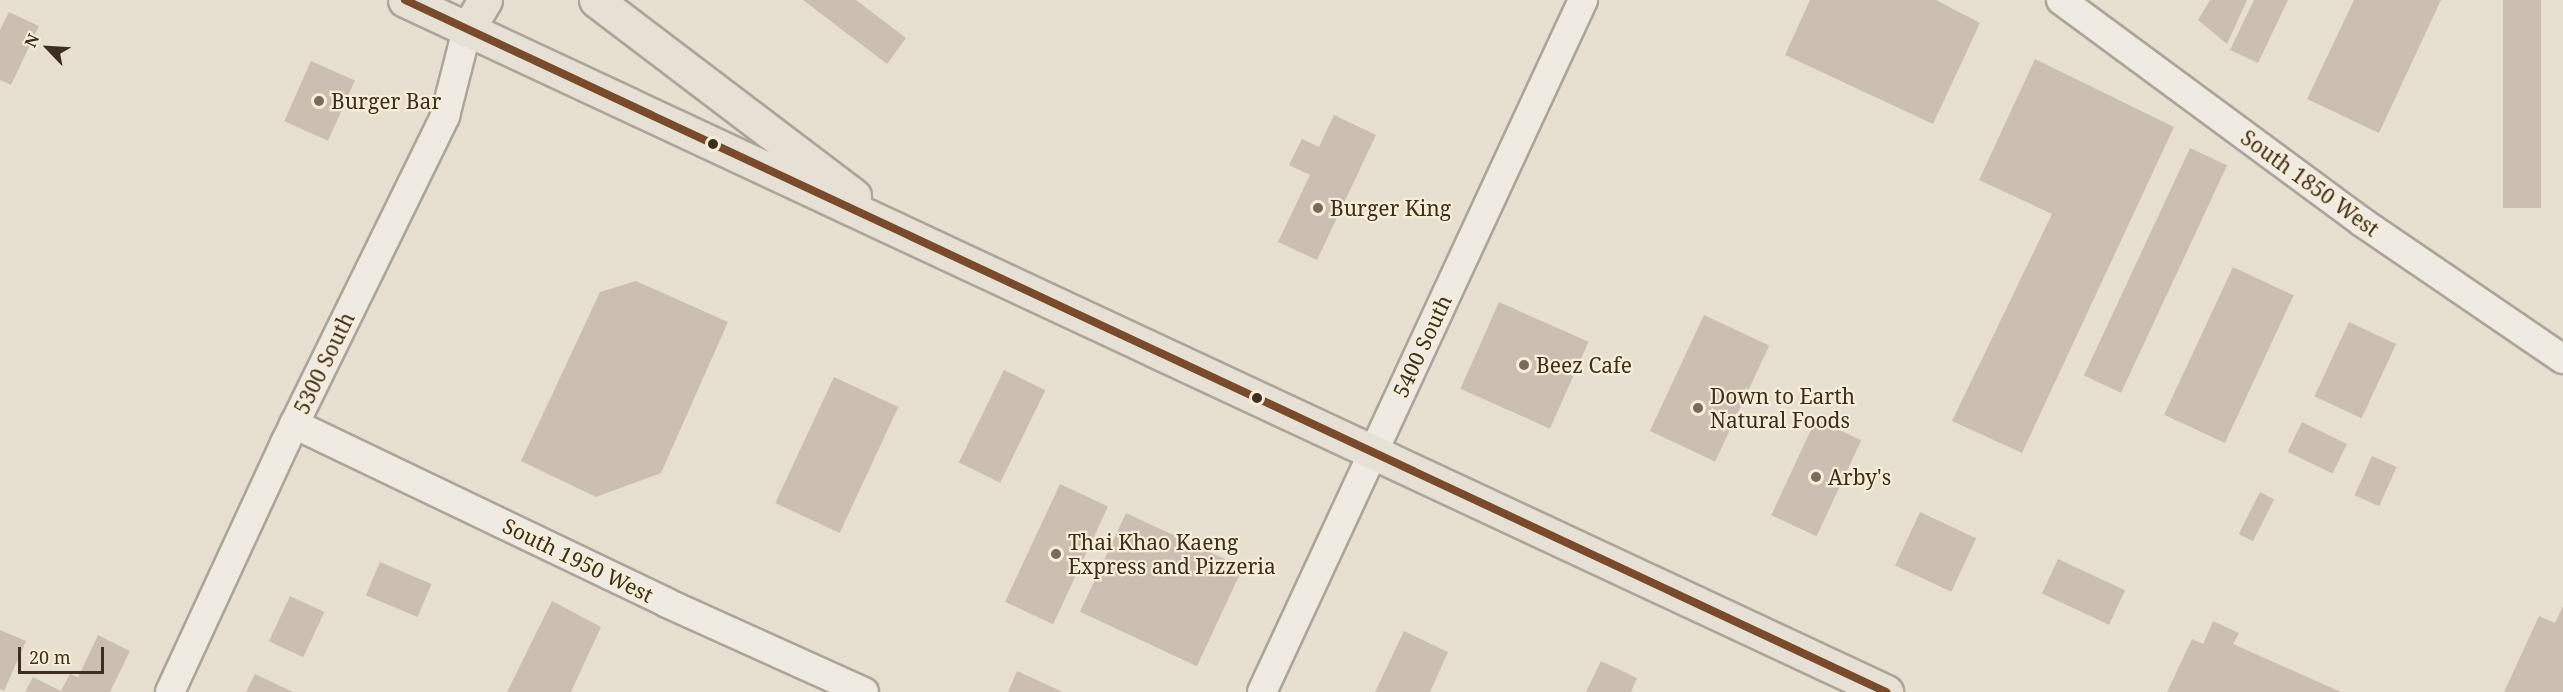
<!DOCTYPE html>
<style>
body{margin:0}
#map{position:relative;width:2563px;height:692px;overflow:hidden;background:#e7e0d1;font-family:"Noto Serif",serif}
div>[style]{position:absolute}
[style*='--x']{left:calc(var(--x)*1px);top:calc(var(--y)*1px);width:calc(var(--w)*1px);rotate:calc(var(--a)*1deg)}
.building>*{inset:0;background:#cbbfb2;transform-origin:0 0}
.roads{filter:drop-shadow(2px 0 #ada599) drop-shadow(-2px 0 #ada599) drop-shadow(0 2px #ada599) drop-shadow(0 -2px #ada599)}
.minor>*{height:28px;margin:-14px;padding:0 14px;transform-origin:14px;border-radius:14px;background:#efebe3}
.primary>*{height:33px;margin:-16.5px;padding:0 16.5px;transform-origin:16.5px;border-radius:16.5px;background:#e6e1d4}
.bus-1>*{height:8px;margin:-4px;padding:0 4px;transform-origin:4px;border-radius:4px;background:#7a4b2a}
.dots>*{width:16px;height:16px;translate:-50% -50%;box-sizing:border-box;border:3px solid #f7eed8;border-radius:50%}
span{translate:-50% -50%;white-space:nowrap;text-align:center;line-height:1.15;-webkit-text-stroke:4.5px #f7eed8;paint-order:stroke}
.poi-label{font-size:21px;color:#3d2e20}
.left{translate:0 -50%;text-align:left}
.street-label{font-size:21px;color:#3d2e20}
.north{position:absolute;left:18px;top:18px;width:60px;height:60px;-webkit-text-stroke:4px #f7eed8;paint-order:stroke;rotate:295deg;font-size:16px;font-weight:700;line-height:24px;text-align:center;color:#3d2e20}
.north::after{content:'';display:block;margin:auto;width:21px;height:27px;background:#3d2e20;clip-path:polygon(50% 0,100% 100%,50% 72%,0 100%)}
.scale{position:absolute;left:18px;top:647px;width:86px;height:27px;box-sizing:border-box;border:3px solid #3d2e20;border-top:0;padding-left:8px;font-size:18px;line-height:21px;white-space:nowrap;color:#3d2e20;-webkit-text-stroke:4px #f7eed8;paint-order:stroke}
</style>
<div id="map">
<div class="building">
<div style="clip-path:polygon(803px 0,856px 0,906px 38px,887px 64px)"></div>
<div style="clip-path:polygon(1810px 0,1936px 0,1980px 23px,1933px 124px,1785px 55px)"></div>
<div style="clip-path:polygon(2210px 0,2247px 0,2227px 44px,2198px 20px)"></div>
<div style="clip-path:polygon(2254px 0,2288px 0,2258px 63px,2230px 50px)"></div>
<div style="clip-path:polygon(2354px 0,2441px 0,2379px 133px,2307px 99px)"></div>
<div style="left:2503px;top:0;width:38px;height:208px"></div>
<div style="clip-path:polygon(9px 12px,39px 26px,11px 85px,0 80px,0 30px)"></div>
<div style="clip-path:polygon(2035px 59px,2174px 127px,2022px 453px,1952px 421px,2052px 214px,1979px 180px)"></div>
<div style="left:311px;top:61px;width:48px;height:66px;rotate:24deg"></div>
<div style="clip-path:polygon(1334px 115px,1376px 135px,1317px 260px,1278px 242px,1310px 175px,1289px 165px,1302px 139px,1319px 147px)"></div>
<div style="left:2190px;top:148px;width:41px;height:251px;rotate:25deg"></div>
<div style="left:2233px;top:267px;width:67px;height:163px;rotate:25deg"></div>
<div style="clip-path:polygon(636px 281px,728px 322px,661px 473px,596px 497px,521px 461px,600px 292px)"></div>
<div style="left:1499px;top:302px;width:98px;height:95px;rotate:24deg"></div>
<div style="left:1704px;top:315px;width:72px;height:128px;rotate:25deg"></div>
<div style="left:2349px;top:322px;width:52px;height:82px;rotate:25deg"></div>
<div style="left:1004px;top:370px;width:46px;height:103px;rotate:26deg"></div>
<div style="left:834px;top:377px;width:71px;height:139px;rotate:25deg"></div>
<div style="left:1816px;top:419px;width:50px;height:106px;rotate:25deg"></div>
<div style="left:2302px;top:422px;width:50px;height:33px;rotate:26deg"></div>
<div style="left:2372px;top:456px;width:27px;height:43px;rotate:24deg"></div>
<div style="left:1060px;top:484px;width:53px;height:130px;rotate:25deg"></div>
<div style="left:2260px;top:492px;width:16px;height:47px;rotate:27deg"></div>
<div style="left:1920px;top:512px;width:62px;height:59px;rotate:25deg"></div>
<div style="left:1126px;top:513px;width:129px;height:109px;rotate:25deg"></div>
<div style="left:2058px;top:559px;width:74px;height:38px;rotate:25deg"></div>
<div style="left:380px;top:562px;width:56px;height:36px;rotate:23deg"></div>
<div style="left:290px;top:596px;width:38px;height:50px;rotate:25deg"></div>
<div style="clip-path:polygon(552px 601px,601px 627px,571px 692px,507px 692px)"></div>
<div style="clip-path:polygon(2563px 606px,2563px 692px,2504px 692px,2539px 616px,2555px 623px)"></div>
<div style="clip-path:polygon(2213px 621px,2239px 633px,2233px 644px,2341px 692px,2167px 692px,2192px 639px,2203px 644px)"></div>
<div style="clip-path:polygon(0 630px,26px 641px,4px 691px,0 689px)"></div>
<div style="clip-path:polygon(1404px 631px,1448px 652px,1430px 692px,1375px 692px)"></div>
<div style="clip-path:polygon(98px 635px,130px 651px,110px 692px,25px 692px,33px 677px,61px 691px,70px 674px,78px 677px)"></div>
<div style="clip-path:polygon(1601px 661px,1637px 678px,1631px 692px,1586px 692px)"></div>
<div style="clip-path:polygon(1017px 671px,1063px 692px,1008px 692px)"></div>
<div style="clip-path:polygon(255px 674px,293px 692px,246px 692px)"></div>
</div>
<div class="roads">
<div class="minor">
<div style="--x:2061;--y:0;--w:374;--a:36.4"></div>
<div style="--x:2362;--y:222;--w:243;--a:34.3"></div>
<div style="--x:294;--y:424;--w:414;--a:25.6"></div>
<div style="--x:667;--y:603;--w:216;--a:24.3"></div>
<div style="--x:170;--y:692;--w:274;--a:-65.2"></div>
<div style="--x:285;--y:443;--w:364;--a:-63.9"></div>
<div style="--x:445;--y:116;--w:89;--a:-75.7"></div>
<div style="--x:1262;--y:692;--w:763;--a:-65.11"></div>
</div>
<div class="primary">
<div style="--x:405;--y:0;--w:1635;--a:25.04"></div>
<div style="--x:596;--y:0;--w:324;--a:37.2"></div>
<div style="--x:467;--y:30;--w:35;--a:-59"></div>
</div>
</div>
<div class="bus-1">
<div style="--x:405;--y:0;--w:1635;--a:25.04"></div>
</div>
<div class="dots">
<div style="left:319px;top:101px;background:#786c5e"></div>
<div style="left:713px;top:144px;background:#3d2e20"></div>
<div style="left:1318px;top:208px;background:#786c5e"></div>
<div style="left:1524px;top:365px;background:#786c5e"></div>
<div style="left:1257px;top:398px;background:#3d2e20"></div>
<div style="left:1698px;top:408px;background:#786c5e"></div>
<div style="left:1816px;top:477px;background:#786c5e"></div>
<div style="left:1056px;top:554px;background:#786c5e"></div>
</div>
<div class="poi-label">
<span class="left" style="left:331px;top:101px">Burger Bar</span>
<span class="left" style="left:1330px;top:208px">Burger King</span>
<span class="left" style="left:1536px;top:365px">Beez Cafe</span>
<span class="left" style="left:1710px;top:408px">Down to Earth<br>Natural Foods</span>
<span class="left" style="left:1828px;top:477px">Arby's</span>
<span class="left" style="left:1068px;top:554px">Thai Khao Kaeng<br>Express and Pizzeria</span>
</div>
<div class="street-label">
<span style="left:2310px;top:183px;rotate:36deg">South 1850 West</span>
<span style="left:1422px;top:346px;rotate:-65deg">5400 South</span>
<span style="left:324px;top:363px;rotate:-64deg">5300 South</span>
<span style="left:578px;top:560px;rotate:26deg">South 1950 West</span>
</div>
<div class="north">N</div>
<div class="scale">20 m</div>
</div>
